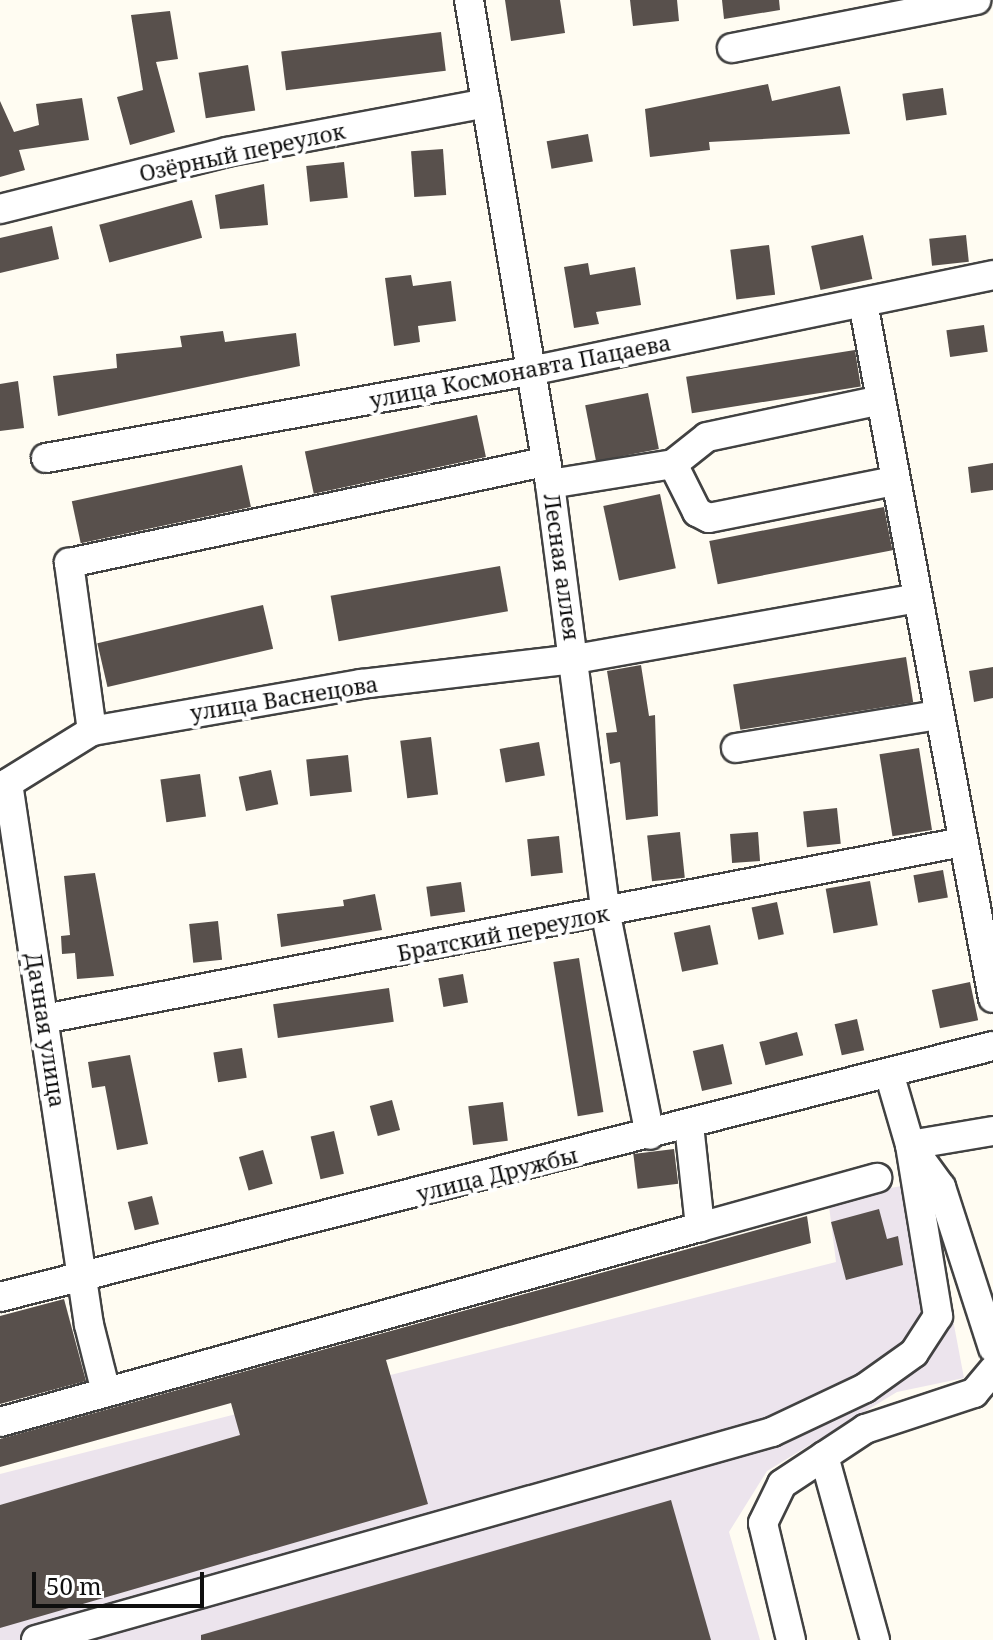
<!DOCTYPE html>
<meta charset="utf-8">
<style>
body{margin:0}
#map{position:relative;width:993px;height:1640px;overflow:hidden;background:#fffcf2;font-family:"Noto Serif",serif}
div>[style]{position:absolute}
[style*='--x']{left:calc(var(--x)*1px);top:calc(var(--y)*1px);width:calc(var(--w)*1px);rotate:calc(var(--a)*1deg)}
.industrial>*{inset:0;background:#ece4ed}
.building>*{inset:0;background:#58504c;transform-origin:0 0}
.roads{filter:drop-shadow(2px 0 #424242) drop-shadow(-2px 0 #424242) drop-shadow(0 2px #424242) drop-shadow(0 -2px #424242)}
.minor>*{height:28px;margin:-14px;padding:0 14px;transform-origin:14px;border-radius:14px;background:#fff}
span{translate:-50% -50%;white-space:nowrap;text-align:center;line-height:1.15;-webkit-text-stroke:8px #fff;paint-order:stroke}
.street-label{font-size:22px;color:#0f0f0f}
.scale{position:absolute;left:32px;top:1572px;width:172px;height:36px;box-sizing:border-box;border:4px solid #0f0f0f;border-top:0;padding-left:10px;font-size:24px;line-height:28px;white-space:nowrap;color:#0f0f0f;-webkit-text-stroke:6px #fff;paint-order:stroke}
</style>
<div id="map">
<div class="industrial">
<div style="clip-path:polygon(927px 1182px,964px 1378px,897px 1392px,767px 1471px,729px 1532px,760px 1640px,0 1640px,0 1474px,836px 1262px,828px 1198px)"></div>
</div>
<div class="building">
<div style="clip-path:polygon(505px 0,560px 0,565px 33px,511px 41px)"></div>
<div style="clip-path:polygon(630px 0,677px 0,679px 21px,633px 26px)"></div>
<div style="clip-path:polygon(722px 0,779px 0,780px 10px,724px 19px)"></div>
<div style="clip-path:polygon(170px 11px,178px 59px,156px 62px,175px 132px,130px 145px,117px 97px,143px 90px,131px 15px)"></div>
<div style="left:441px;top:32px;width:39px;height:161px;rotate:83deg"></div>
<div style="left:248px;top:65px;width:46px;height:50px;rotate:81deg"></div>
<div style="clip-path:polygon(768px 84px,772px 101px,840px 86px,850px 134px,709px 142px,710px 150px,650px 157px,645px 109px)"></div>
<div style="left:943px;top:88px;width:27px;height:41px;rotate:82deg"></div>
<div style="clip-path:polygon(82px 98px,89px 140px,19px 150px,25px 170px,0 177px,0 101px,14px 132px,39px 125px,36px 104px)"></div>
<div style="left:588px;top:134px;width:28px;height:42px;rotate:80deg"></div>
<div style="left:443px;top:149px;width:46px;height:32px;rotate:86deg"></div>
<div style="left:344px;top:162px;width:36px;height:38px;rotate:84deg"></div>
<div style="clip-path:polygon(264px 184px,268px 225px,220px 229px,215px 195px)"></div>
<div style="left:192px;top:200px;width:39px;height:96px;rotate:75deg"></div>
<div style="clip-path:polygon(52px 226px,59px 259px,0 273px,0 238px)"></div>
<div style="left:863px;top:235px;width:45px;height:53px;rotate:78deg"></div>
<div style="left:966px;top:235px;width:27px;height:37px;rotate:84deg"></div>
<div style="left:769px;top:245px;width:50px;height:39px;rotate:83deg"></div>
<div style="clip-path:polygon(588px 263px,590px 275px,635px 267px,641px 305px,596px 312px,599px 324px,574px 328px,564px 267px)"></div>
<div style="clip-path:polygon(411px 275px,413px 286px,451px 281px,456px 321px,418px 326px,420px 342px,394px 346px,385px 278px)"></div>
<div style="left:984px;top:325px;width:27px;height:38px;rotate:82deg"></div>
<div style="clip-path:polygon(223px 331px,225px 342px,296px 333px,300px 366px,58px 416px,53px 376px,117px 368px,116px 354px,182px 347px,180px 336px)"></div>
<div style="left:855px;top:350px;width:37px;height:171px;rotate:81deg"></div>
<div style="clip-path:polygon(18px 381px,24px 428px,0 431px,0 384px)"></div>
<div style="left:648px;top:393px;width:57px;height:64px;rotate:79deg"></div>
<div style="left:477px;top:415px;width:43px;height:176px;rotate:78deg"></div>
<div style="clip-path:polygon(993px 463px,993px 490px,971px 493px,968px 467px)"></div>
<div style="left:242px;top:465px;width:43px;height:174px;rotate:78deg"></div>
<div style="left:660px;top:494px;width:76px;height:58px;rotate:78deg"></div>
<div style="left:884px;top:507px;width:44px;height:178px;rotate:79deg"></div>
<div style="left:500px;top:566px;width:46px;height:172px;rotate:80deg"></div>
<div style="left:263px;top:605px;width:45px;height:170px;rotate:77deg"></div>
<div style="left:906px;top:657px;width:46px;height:175px;rotate:81deg"></div>
<div style="clip-path:polygon(641px 665px,649px 716px,655px 715px,658px 816px,626px 820px,620px 762px,610px 764px,606px 733px,617px 732px,607px 671px)"></div>
<div style="clip-path:polygon(993px 667px,993px 698px,974px 702px,969px 671px)"></div>
<div style="left:431px;top:737px;width:58px;height:31px;rotate:83deg"></div>
<div style="left:539px;top:742px;width:34px;height:40px;rotate:80deg"></div>
<div style="left:919px;top:748px;width:83px;height:40px;rotate:81deg"></div>
<div style="left:348px;top:755px;width:37px;height:42px;rotate:84deg"></div>
<div style="left:271px;top:770px;width:35px;height:33px;rotate:78deg"></div>
<div style="left:200px;top:774px;width:43px;height:40px;rotate:82deg"></div>
<div style="left:837px;top:808px;width:36px;height:34px;rotate:84deg"></div>
<div style="left:680px;top:832px;width:46px;height:33px;rotate:84deg"></div>
<div style="left:758px;top:832px;width:29px;height:28px;rotate:86deg"></div>
<div style="left:559px;top:836px;width:37px;height:32px;rotate:84deg"></div>
<div style="left:943px;top:870px;width:28px;height:30px;rotate:80deg"></div>
<div style="clip-path:polygon(95px 873px,114px 976px,77px 979px,75px 953px,62px 954px,61px 936px,70px 935px,64px 876px)"></div>
<div style="left:870px;top:881px;width:45px;height:45px;rotate:80deg"></div>
<div style="left:461px;top:882px;width:30px;height:35px;rotate:82deg"></div>
<div style="clip-path:polygon(375px 894px,382px 930px,281px 947px,277px 914px,344px 906px,343px 900px)"></div>
<div style="left:777px;top:902px;width:33px;height:26px;rotate:78deg"></div>
<div style="left:218px;top:921px;width:39px;height:29px;rotate:84deg"></div>
<div style="left:710px;top:925px;width:40px;height:37px;rotate:78deg"></div>
<div style="left:579px;top:958px;width:156px;height:26px;rotate:81deg"></div>
<div style="left:463px;top:974px;width:29px;height:25px;rotate:80deg"></div>
<div style="left:970px;top:982px;width:39px;height:39px;rotate:78deg"></div>
<div style="left:389px;top:988px;width:34px;height:117px;rotate:82deg"></div>
<div style="left:857px;top:1019px;width:32px;height:23px;rotate:77deg"></div>
<div style="left:797px;top:1032px;width:24px;height:39px;rotate:75deg"></div>
<div style="left:723px;top:1044px;width:41px;height:31px;rotate:77deg"></div>
<div style="left:242px;top:1048px;width:30px;height:29px;rotate:81deg"></div>
<div style="clip-path:polygon(130px 1055px,148px 1144px,117px 1150px,105px 1086px,92px 1088px,88px 1062px)"></div>
<div style="left:392px;top:1100px;width:31px;height:23px;rotate:75deg"></div>
<div style="left:503px;top:1102px;width:39px;height:35px;rotate:83deg"></div>
<div style="left:334px;top:1131px;width:44px;height:24px;rotate:77deg"></div>
<div style="left:674px;top:1149px;width:35px;height:41px;rotate:83deg"></div>
<div style="left:263px;top:1150px;width:35px;height:25px;rotate:74deg"></div>
<div style="left:152px;top:1196px;width:29px;height:25px;rotate:76deg"></div>
<div style="clip-path:polygon(879px 1209px,887px 1239px,898px 1236px,903px 1265px,846px 1280px,831px 1222px)"></div>
<div style="clip-path:polygon(807px 1216px,811px 1243px,386px 1360px,428px 1504px,0 1628px,0 1505px,240px 1435px,231px 1403px,0 1467px,0 1439px)"></div>
<div style="clip-path:polygon(64px 1299px,86px 1381px,0 1404px,0 1316px)"></div>
<div style="clip-path:polygon(671px 1500px,711px 1640px,201px 1640px,201px 1635px)"></div>
</div>
<div class="roads">
<div class="minor">
<div style="--x:469;--y:0;--w:491;--a:80.5"></div>
<div style="--x:550;--y:484;--w:435;--a:82.6"></div>
<div style="--x:606;--y:915;--w:224;--a:78.7"></div>
<div style="--x:732;--y:48;--w:249;--a:-11.1"></div>
<div style="--x:0;--y:209;--w:234;--a:-14.1"></div>
<div style="--x:227;--y:152;--w:264;--a:-10.7"></div>
<div style="--x:863;--y:303;--w:707;--a:79.41"></div>
<div style="--x:46;--y:458;--w:492;--a:-10.2"></div>
<div style="--x:530;--y:371;--w:473;--a:-11.7"></div>
<div style="--x:673;--y:464;--w:43;--a:-38.5"></div>
<div style="--x:707;--y:437;--w:178;--a:-12"></div>
<div style="--x:550;--y:484;--w:125;--a:-9.2"></div>
<div style="--x:673;--y:464;--w:54;--a:63.4"></div>
<div style="--x:697;--y:512;--w:13;--a:27"></div>
<div style="--x:709;--y:518;--w:190;--a:-11.3"></div>
<div style="--x:92;--y:731;--w:170;--a:-97.8"></div>
<div style="--x:69;--y:563;--w:488;--a:-12"></div>
<div style="--x:736;--y:748;--w:205;--a:-9.3"></div>
<div style="--x:44;--y:1019;--w:935;--a:-10.91"></div>
<div style="--x:889;--y:1073;--w:75;--a:73.7"></div>
<div style="--x:910;--y:1145;--w:84;--a:-9.6"></div>
<div style="--x:689;--y:1125;--w:103;--a:83.8"></div>
<div style="--x:700;--y:1227;--w:184;--a:-15.5"></div>
<div style="--x:914;--y:1150;--w:46;--a:53.9"></div>
<div style="--x:941;--y:1187;--w:169;--a:72.1"></div>
<div style="--x:0;--y:1297;--w:1024;--a:-14.19"></div>
<div style="--x:106;--y:1392;--w:69;--a:-104.2"></div>
<div style="--x:89;--y:1325;--w:548;--a:-98.5"></div>
<div style="--x:8;--y:783;--w:99;--a:-31.8"></div>
<div style="--x:92;--y:731;--w:273;--a:-9.9"></div>
<div style="--x:361;--y:684;--w:215;--a:-6.7"></div>
<div style="--x:575;--y:659;--w:347;--a:-10.1"></div>
<div style="--x:0;--y:1422;--w:727;--a:-15.57"></div>
<div style="--x:824;--y:1456;--w:191;--a:74.5"></div>
<div style="--x:36;--y:1640;--w:765;--a:-15.78"></div>
<div style="--x:772;--y:1432;--w:103;--a:-25.3"></div>
<div style="--x:865;--y:1388;--w:60;--a:-35.5"></div>
<div style="--x:914;--y:1353;--w:44;--a:-57"></div>
<div style="--x:938;--y:1316;--w:173;--a:-99.3"></div>
<div style="--x:791;--y:1640;--w:120;--a:-103.5"></div>
<div style="--x:763;--y:1523;--w:43;--a:-64"></div>
<div style="--x:782;--y:1484;--w:100;--a:-33.5"></div>
<div style="--x:865;--y:1429;--w:115;--a:-18.3"></div>
<div style="--x:974;--y:1393;--w:30;--a:-50"></div>
</div>
</div>
<div class="street-label">
<span style="left:242px;top:152px;rotate:-12deg">Озёрный переулок</span>
<span style="left:520px;top:371px;rotate:-11deg">улица Космонавта Пацаева</span>
<span style="left:562px;top:567px;rotate:82deg">Лесная аллея</span>
<span style="left:284px;top:698px;rotate:-9deg">улица Васнецова</span>
<span style="left:503px;top:933px;rotate:-11deg">Братский переулок</span>
<span style="left:46px;top:1030px;rotate:81deg">Дачная улица</span>
<span style="left:497px;top:1174px;rotate:-14deg">улица Дружбы</span>
</div>
<div class="scale">50 m</div>
</div>
